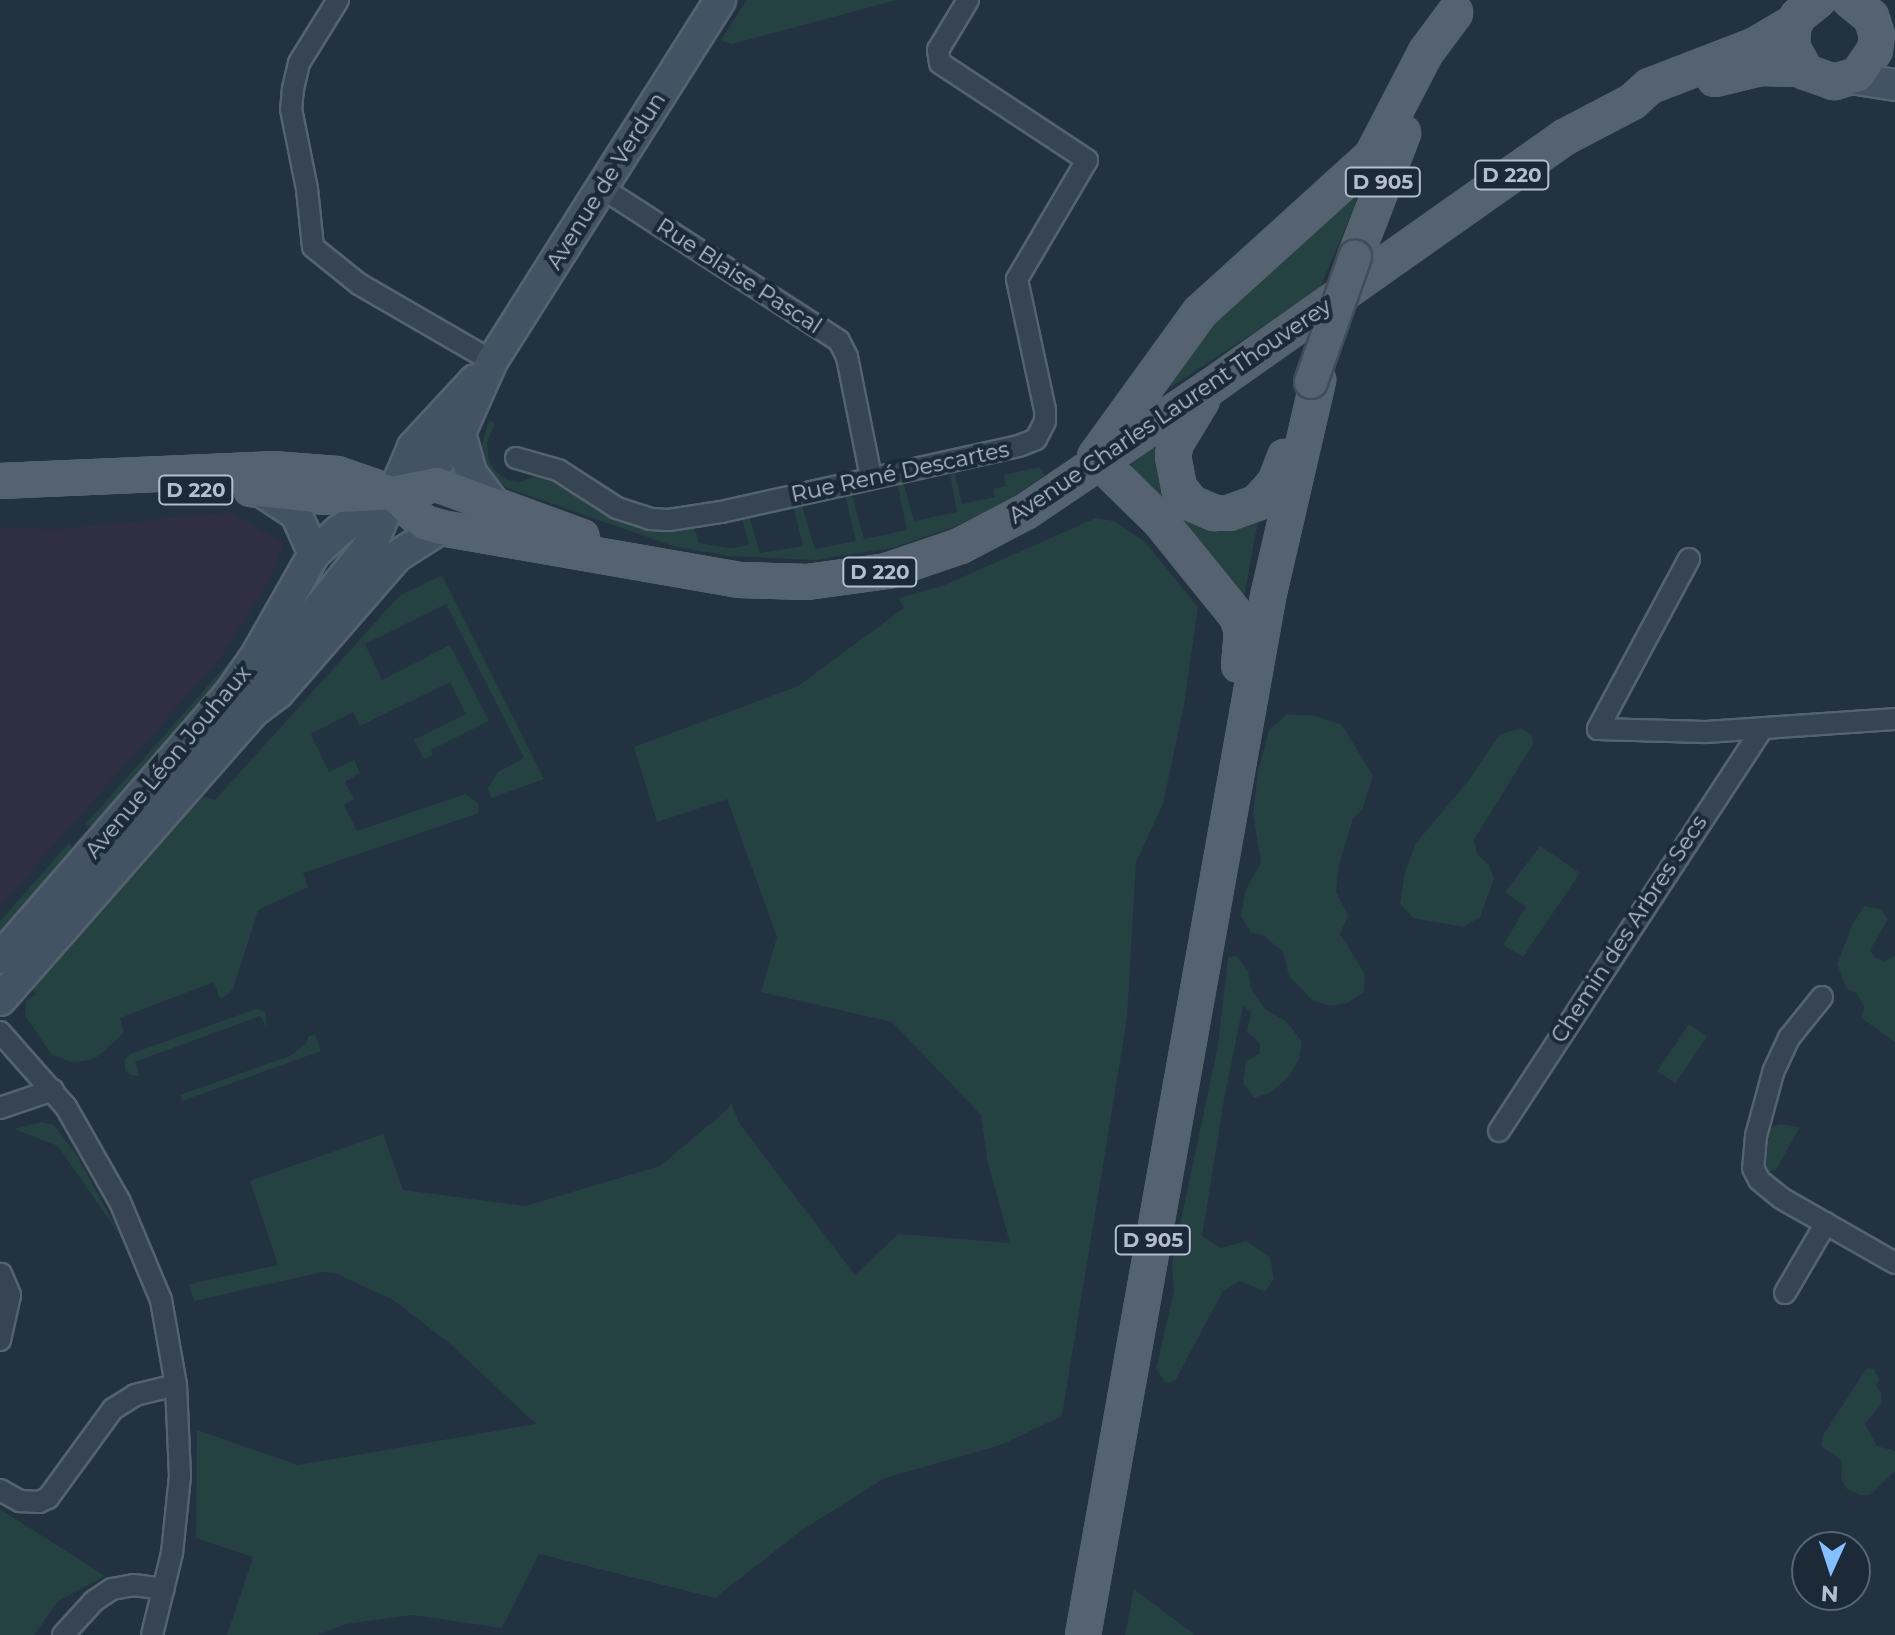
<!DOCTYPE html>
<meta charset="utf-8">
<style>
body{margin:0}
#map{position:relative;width:1895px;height:1635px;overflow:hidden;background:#223241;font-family:Montserrat,sans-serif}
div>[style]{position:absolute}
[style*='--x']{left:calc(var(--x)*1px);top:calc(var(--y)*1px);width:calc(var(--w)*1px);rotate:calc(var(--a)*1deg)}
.medical>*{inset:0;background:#302f41}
.green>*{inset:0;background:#254142;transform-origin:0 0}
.roads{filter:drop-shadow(2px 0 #55626f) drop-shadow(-2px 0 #55626f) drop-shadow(0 2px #55626f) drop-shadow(0 -2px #55626f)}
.street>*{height:20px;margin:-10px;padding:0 10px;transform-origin:10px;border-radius:10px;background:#374451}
.secondary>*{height:30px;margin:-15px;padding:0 15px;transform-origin:15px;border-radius:15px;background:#445364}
.primary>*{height:32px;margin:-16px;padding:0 16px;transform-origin:16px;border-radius:16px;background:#556371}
.bridges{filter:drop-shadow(2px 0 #404d5a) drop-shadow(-2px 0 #404d5a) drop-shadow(0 2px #404d5a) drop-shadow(0 -2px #404d5a)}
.primary-bridge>*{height:32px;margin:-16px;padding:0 16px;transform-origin:16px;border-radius:16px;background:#556371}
span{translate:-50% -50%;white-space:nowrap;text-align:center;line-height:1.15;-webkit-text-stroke:8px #1c2936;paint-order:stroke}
.shield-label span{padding:2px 6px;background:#1c2936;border:2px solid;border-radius:6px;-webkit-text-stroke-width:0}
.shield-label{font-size:20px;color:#b3bfcc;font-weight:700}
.street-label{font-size:22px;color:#b3bfcc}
.north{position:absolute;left:1791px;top:1531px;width:80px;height:80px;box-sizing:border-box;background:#1c2936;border:2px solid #586572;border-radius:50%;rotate:183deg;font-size:22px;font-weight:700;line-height:32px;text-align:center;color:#b3bfcc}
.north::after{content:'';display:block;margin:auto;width:28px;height:36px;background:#85bfff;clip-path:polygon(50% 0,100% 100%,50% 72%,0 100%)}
</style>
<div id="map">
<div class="medical">
<div style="clip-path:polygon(230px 512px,284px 543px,267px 584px,220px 658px,0 906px,0 528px,56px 529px)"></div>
</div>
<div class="green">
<div style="clip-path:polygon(747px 0,897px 0,732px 44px,724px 42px,721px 40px)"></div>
<div style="clip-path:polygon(1358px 185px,1355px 206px,1319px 290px,1157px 396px,1195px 331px)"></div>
<div style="clip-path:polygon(489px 420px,495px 424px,487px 442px,489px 460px,496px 472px,507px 480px,519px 482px,540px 474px,693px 525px,699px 543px,731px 548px,749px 545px,742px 518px,749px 516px,760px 553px,803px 546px,793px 505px,801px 503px,815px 549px,856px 541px,844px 491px,850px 489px,864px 539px,907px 530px,896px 478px,902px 477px,914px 521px,957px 512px,949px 469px,954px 469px,962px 504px,995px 497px,993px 489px,1006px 486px,1004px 475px,1039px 467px,1045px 475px,1007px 501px,954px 527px,892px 548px,814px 560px,730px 556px,676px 547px,507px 488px,485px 471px,480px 452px)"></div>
<div style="clip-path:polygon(1162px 440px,1165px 478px,1258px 520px,1245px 593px,1238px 595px,1130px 471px,1133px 460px)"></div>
<div style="clip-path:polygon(1096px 518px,1114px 521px,1145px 542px,1198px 607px,1184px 705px,1163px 804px,1136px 862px,1127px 1018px,1062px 1416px,1001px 1445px,885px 1478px,802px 1530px,715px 1598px,539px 1554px,502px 1628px,412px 1615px,346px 1624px,317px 1635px,227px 1635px,253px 1557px,196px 1538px,197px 1430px,298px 1465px,536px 1424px,449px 1343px,393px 1300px,335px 1273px,323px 1272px,194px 1301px,189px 1284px,278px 1265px,250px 1181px,383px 1134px,403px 1190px,525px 1206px,660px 1166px,728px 1109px,731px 1102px,739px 1123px,855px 1275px,898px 1234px,1010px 1243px,987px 1159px,981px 1115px,892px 1022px,761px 992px,777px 937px,727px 799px,657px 822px,634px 747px,798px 686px,904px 608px,899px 598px,945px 585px)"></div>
<div style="clip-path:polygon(295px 549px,302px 550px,237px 670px,100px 828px,85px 825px,237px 653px,266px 608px)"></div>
<div style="clip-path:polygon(442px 575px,544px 779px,491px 798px,488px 788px,498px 772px,524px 758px,446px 604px,365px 644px,382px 680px,450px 645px,489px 721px,431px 750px,433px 755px,424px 759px,414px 740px,466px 714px,450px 682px,360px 726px,353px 712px,311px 734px,329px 772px,354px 760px,360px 773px,345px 782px,354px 799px,344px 805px,357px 831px,465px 794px,478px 803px,479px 813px,303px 873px,308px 887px,258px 910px,233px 989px,228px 994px,220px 999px,214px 982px,120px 1018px,124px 1033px,97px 1057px,84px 1061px,72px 1062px,52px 1055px,25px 1016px,26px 1001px,36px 994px,30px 983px,199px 795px,215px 800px,399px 596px)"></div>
<div style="clip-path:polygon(1287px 714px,1316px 716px,1342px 725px,1373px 776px,1362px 810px,1353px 818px,1339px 865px,1336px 892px,1348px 915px,1340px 934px,1365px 974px,1364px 992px,1347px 1003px,1331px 1006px,1313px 1001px,1289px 976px,1283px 952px,1263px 935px,1251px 933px,1241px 916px,1245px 892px,1261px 862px,1253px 814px,1258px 771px,1269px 730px)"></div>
<div style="clip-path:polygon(1521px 728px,1532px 735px,1533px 744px,1474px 840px,1477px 854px,1489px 865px,1494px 879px,1480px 917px,1463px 927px,1413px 918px,1400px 904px,1405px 872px,1416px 843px,1469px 780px,1499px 735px)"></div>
<div style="clip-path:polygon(69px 843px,74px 852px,0 944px,0 921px)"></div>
<div style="clip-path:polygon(1540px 846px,1580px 873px,1523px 957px,1503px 945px,1526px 907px,1505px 892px)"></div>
<div style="clip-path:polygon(1864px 906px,1880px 909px,1888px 919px,1870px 950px,1875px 958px,1885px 961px,1895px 956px,1895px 1042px,1864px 1020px,1861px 1015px,1865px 1008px,1856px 993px,1846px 988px,1837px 964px,1853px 923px)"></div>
<div style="clip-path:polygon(1237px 956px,1248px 971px,1251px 989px,1265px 1009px,1287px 1022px,1302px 1042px,1299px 1059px,1288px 1078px,1269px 1093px,1254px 1098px,1243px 1083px,1246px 1061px,1259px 1054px,1260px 1043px,1247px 1032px,1251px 1013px,1243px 1006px,1225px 1094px,1202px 1236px,1221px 1248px,1246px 1241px,1270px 1257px,1274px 1279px,1265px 1292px,1240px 1281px,1223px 1291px,1175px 1381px,1166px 1383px,1156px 1369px,1174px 1291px,1172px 1263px,1218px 1045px,1228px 957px)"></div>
<div style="clip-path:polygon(256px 1009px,265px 1011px,267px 1028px,260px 1016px,135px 1062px,140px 1076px,130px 1075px,125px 1070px,125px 1059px,130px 1054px)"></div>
<div style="left:1689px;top:1024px;width:22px;height:57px;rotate:34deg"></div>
<div style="clip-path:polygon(315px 1035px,321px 1051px,182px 1101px,180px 1095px,290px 1056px,305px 1045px,309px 1036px)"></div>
<div style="clip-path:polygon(42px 1122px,54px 1125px,78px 1157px,121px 1237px,58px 1146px,14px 1129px)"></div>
<div style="clip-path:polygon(1780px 1124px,1800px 1127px,1776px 1170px,1769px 1172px,1765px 1164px,1769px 1133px,1772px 1127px)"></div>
<div style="clip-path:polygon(1867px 1368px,1874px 1369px,1879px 1379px,1876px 1386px,1881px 1392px,1882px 1403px,1865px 1424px,1877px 1446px,1895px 1451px,1895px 1471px,1870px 1495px,1860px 1495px,1847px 1489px,1841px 1479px,1842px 1461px,1821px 1446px,1823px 1435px)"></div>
<div style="clip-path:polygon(0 1509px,105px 1576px,58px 1601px,34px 1635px,0 1635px)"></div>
<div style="clip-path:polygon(1134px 1589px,1195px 1635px,1125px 1635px)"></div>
</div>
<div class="roads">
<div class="street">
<div style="--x:338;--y:0;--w:74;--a:121.8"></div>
<div style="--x:299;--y:63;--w:26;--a:103"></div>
<div style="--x:293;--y:88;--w:21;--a:95"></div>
<div style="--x:291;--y:109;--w:82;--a:78.7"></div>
<div style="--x:307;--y:189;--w:58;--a:84.1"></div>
<div style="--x:313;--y:247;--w:59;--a:38.8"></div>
<div style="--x:359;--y:284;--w:154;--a:30.1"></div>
<div style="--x:602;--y:188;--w:282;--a:32.8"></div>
<div style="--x:839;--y:341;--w:18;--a:63"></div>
<div style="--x:847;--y:357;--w:122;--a:78.7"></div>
<div style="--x:516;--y:458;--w:44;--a:15.9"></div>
<div style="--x:558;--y:470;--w:70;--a:32.8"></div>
<div style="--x:617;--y:508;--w:35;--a:18"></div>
<div style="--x:650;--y:519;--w:19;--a:3"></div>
<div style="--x:669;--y:520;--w:53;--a:-8.7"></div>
<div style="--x:721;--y:512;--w:305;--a:-12.5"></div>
<div style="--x:1019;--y:446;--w:18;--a:-22"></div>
<div style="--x:1036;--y:439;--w:20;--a:-63"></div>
<div style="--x:1045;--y:421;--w:11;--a:-90"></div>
<div style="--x:1045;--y:410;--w:134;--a:-102.1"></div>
<div style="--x:1017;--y:279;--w:138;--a:-59.5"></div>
<div style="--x:1087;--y:160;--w:176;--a:-146.6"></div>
<div style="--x:940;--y:63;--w:13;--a:-99"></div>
<div style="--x:938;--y:50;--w:58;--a:-59"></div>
<div style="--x:1689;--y:559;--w:193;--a:118.2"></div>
<div style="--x:1598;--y:729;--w:107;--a:1.6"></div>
<div style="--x:1705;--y:732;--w:190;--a:-3.9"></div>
<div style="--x:1822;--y:997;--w:53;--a:128.8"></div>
<div style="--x:1789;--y:1038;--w:38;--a:115"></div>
<div style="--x:1773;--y:1073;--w:65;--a:105.1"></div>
<div style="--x:1756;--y:1136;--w:32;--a:95"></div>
<div style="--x:1753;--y:1168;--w:13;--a:63"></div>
<div style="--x:1759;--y:1180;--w:28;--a:39"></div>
<div style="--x:1781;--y:1198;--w:131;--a:29.7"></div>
<div style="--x:0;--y:1032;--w:100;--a:48.7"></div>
<div style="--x:66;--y:1107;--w:109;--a:60.4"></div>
<div style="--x:120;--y:1202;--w:106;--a:67.3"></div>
<div style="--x:161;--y:1300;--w:86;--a:80"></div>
<div style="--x:176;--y:1385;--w:91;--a:87.5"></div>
<div style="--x:180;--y:1476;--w:77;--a:95.9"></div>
<div style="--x:172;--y:1553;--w:84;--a:103.7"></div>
<div style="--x:0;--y:1108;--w:56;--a:-18.8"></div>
<div style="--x:1499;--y:1131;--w:480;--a:-56.8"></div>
<div style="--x:1785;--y:1293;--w:81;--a:-59.6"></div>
<div style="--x:0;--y:1340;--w:46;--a:-77.5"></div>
<div style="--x:10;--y:1295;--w:23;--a:-113"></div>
<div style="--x:0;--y:1490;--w:23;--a:29"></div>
<div style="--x:20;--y:1501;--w:19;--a:3"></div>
<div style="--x:39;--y:1502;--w:10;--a:-24"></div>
<div style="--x:48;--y:1498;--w:110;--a:-53.9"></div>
<div style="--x:113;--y:1409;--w:26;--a:-32"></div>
<div style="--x:135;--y:1395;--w:42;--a:-13.7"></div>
<div style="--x:63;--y:1635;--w:46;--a:-47.6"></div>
<div style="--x:94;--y:1601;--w:22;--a:-34"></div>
<div style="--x:112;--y:1589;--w:22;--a:-10"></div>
<div style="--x:134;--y:1585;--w:30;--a:8"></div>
</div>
<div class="secondary">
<div style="--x:1851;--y:78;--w:45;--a:9"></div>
<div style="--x:460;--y:433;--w:41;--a:74.6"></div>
<div style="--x:471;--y:473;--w:40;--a:53"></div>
<div style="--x:258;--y:489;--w:45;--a:33.3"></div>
<div style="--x:296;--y:514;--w:44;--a:65.8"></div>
<div style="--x:260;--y:694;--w:14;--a:-73"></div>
<div style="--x:264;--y:681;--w:84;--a:-53.3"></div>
<div style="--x:314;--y:614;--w:94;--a:-51.1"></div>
<div style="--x:373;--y:541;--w:102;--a:-66.9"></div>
<div style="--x:413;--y:447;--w:91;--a:-47.2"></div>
<div style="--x:0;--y:958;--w:347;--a:-49"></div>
<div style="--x:228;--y:696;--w:49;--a:-55"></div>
<div style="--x:256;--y:656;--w:117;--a:-60.4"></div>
<div style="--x:314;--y:554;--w:34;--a:-43"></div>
<div style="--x:339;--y:531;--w:121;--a:-34.9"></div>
<div style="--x:438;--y:462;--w:36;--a:-53"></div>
<div style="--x:460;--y:433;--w:79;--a:-66"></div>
<div style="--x:492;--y:361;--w:427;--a:-57.7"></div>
<div style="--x:0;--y:1000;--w:385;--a:-48.7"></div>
<div style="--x:254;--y:711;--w:30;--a:-37"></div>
<div style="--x:278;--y:693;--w:181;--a:-49"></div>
<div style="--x:397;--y:556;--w:52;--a:-32.5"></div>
</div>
<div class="primary">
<div style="--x:1818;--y:0;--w:26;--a:141"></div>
<div style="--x:1798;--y:16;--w:13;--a:113"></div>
<div style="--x:1793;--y:28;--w:19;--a:93"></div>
<div style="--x:1792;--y:47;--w:29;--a:61"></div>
<div style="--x:1806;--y:72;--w:30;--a:20"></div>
<div style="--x:1834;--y:82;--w:25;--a:-16"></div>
<div style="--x:1858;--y:75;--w:30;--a:-56"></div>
<div style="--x:1875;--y:50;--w:15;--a:-82"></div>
<div style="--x:1877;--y:35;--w:19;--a:-108"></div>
<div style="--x:1871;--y:17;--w:27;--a:-141"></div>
<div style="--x:1715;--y:79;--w:46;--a:-13.7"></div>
<div style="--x:1760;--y:68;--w:43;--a:1.3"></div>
<div style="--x:1355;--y:257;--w:133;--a:-68.8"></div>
<div style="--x:1202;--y:400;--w:50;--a:121.2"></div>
<div style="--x:1176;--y:443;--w:13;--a:103"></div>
<div style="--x:1173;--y:456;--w:33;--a:79"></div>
<div style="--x:1179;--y:488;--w:19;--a:51"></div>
<div style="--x:1191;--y:503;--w:26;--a:23"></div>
<div style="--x:1215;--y:513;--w:14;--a:0"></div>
<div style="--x:1229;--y:513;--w:30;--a:-20"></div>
<div style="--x:1257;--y:503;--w:27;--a:-48"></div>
<div style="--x:1275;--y:483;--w:28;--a:-69"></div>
<div style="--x:1095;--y:457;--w:179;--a:-54.1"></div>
<div style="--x:1200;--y:312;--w:232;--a:-42.2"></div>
<div style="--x:1372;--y:156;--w:117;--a:-62.6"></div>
<div style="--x:1426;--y:52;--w:49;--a:-53.4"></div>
<div style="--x:1100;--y:462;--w:84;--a:44.5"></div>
<div style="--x:1160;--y:521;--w:122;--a:51"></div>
<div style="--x:1237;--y:616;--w:16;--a:72"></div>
<div style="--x:1242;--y:631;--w:34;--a:95"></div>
<div style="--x:0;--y:481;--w:272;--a:-2.5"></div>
<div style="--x:272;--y:469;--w:65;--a:4.4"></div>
<div style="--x:337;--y:474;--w:58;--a:19.1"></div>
<div style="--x:392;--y:493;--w:44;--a:43.2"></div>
<div style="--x:424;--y:523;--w:18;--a:16"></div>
<div style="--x:441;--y:528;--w:303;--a:9.9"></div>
<div style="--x:740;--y:580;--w:67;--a:1.7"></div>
<div style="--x:807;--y:582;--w:81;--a:-7.8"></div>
<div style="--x:887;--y:571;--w:77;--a:-18.9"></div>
<div style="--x:960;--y:546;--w:73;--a:-27.6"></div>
<div style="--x:1025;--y:512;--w:222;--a:-34"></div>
<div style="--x:1209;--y:388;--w:436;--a:-35.2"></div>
<div style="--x:1565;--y:137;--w:76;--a:-27.6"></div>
<div style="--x:1632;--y:102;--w:24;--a:-42"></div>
<div style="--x:1650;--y:86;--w:114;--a:-21.1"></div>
<div style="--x:1756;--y:45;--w:45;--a:-30.5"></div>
<div style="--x:251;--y:489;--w:75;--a:6.1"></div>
<div style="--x:326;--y:497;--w:66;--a:-3.5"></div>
<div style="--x:392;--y:493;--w:46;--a:-11.3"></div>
<div style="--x:437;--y:484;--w:154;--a:20.1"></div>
<div style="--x:1083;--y:1635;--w:1054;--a:-79.89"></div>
<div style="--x:1268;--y:597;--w:223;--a:-77"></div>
</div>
</div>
<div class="bridges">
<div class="primary-bridge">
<div style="--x:1311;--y:382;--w:133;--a:-70.6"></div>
</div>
</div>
<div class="shield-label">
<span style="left:1512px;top:175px">D 220</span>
<span style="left:1383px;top:182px">D 905</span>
<span style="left:196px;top:490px">D 220</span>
<span style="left:880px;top:572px">D 220</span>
<span style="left:1153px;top:1240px">D 905</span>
</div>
<div class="street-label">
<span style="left:606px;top:181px;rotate:-58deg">Avenue de Verdun</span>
<span style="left:739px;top:276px;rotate:33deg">Rue Blaise Pascal</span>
<span style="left:1170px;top:411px;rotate:-34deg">Avenue Charles Laurent Thouverey</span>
<span style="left:900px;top:472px;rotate:-12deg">Rue René Descartes</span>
<span style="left:168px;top:762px;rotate:-50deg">Avenue Léon Jouhaux</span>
<span style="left:1629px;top:929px;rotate:-57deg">Chemin des Arbres Secs</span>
</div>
<div class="north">N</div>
</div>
